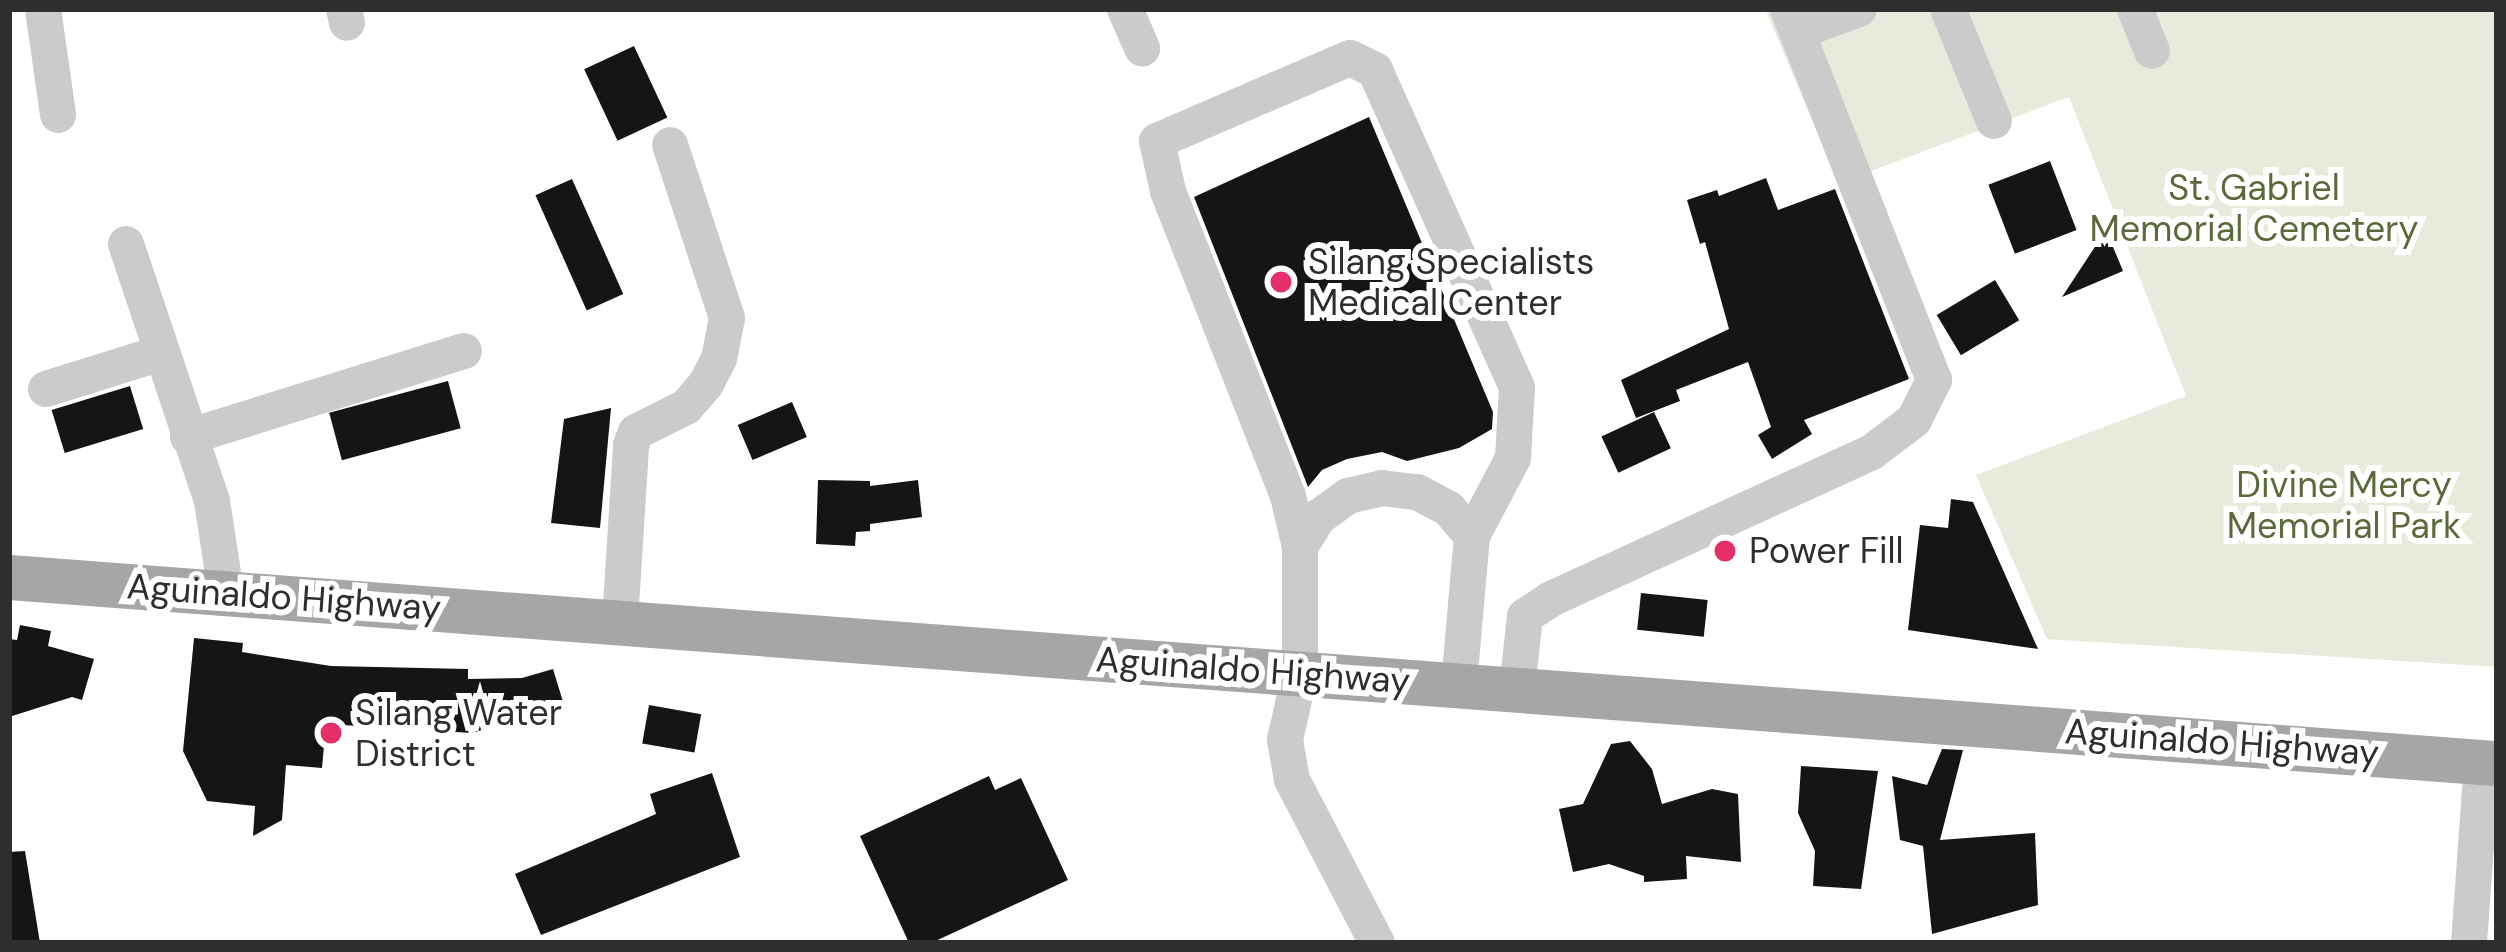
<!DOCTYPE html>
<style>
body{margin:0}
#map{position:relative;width:2506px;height:952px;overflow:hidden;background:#fff;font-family:"DM Sans",sans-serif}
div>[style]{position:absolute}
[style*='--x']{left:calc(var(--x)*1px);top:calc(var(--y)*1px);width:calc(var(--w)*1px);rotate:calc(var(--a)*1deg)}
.green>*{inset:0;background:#e8ebdb}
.building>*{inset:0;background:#151515;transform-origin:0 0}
.minor>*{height:36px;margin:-18px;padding:0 18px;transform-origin:18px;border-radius:18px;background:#cbcbcb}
.major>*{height:45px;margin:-22.5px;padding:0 22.5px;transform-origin:22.5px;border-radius:22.5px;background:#a6a6a6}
.dots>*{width:33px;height:33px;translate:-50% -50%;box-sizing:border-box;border:6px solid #fff;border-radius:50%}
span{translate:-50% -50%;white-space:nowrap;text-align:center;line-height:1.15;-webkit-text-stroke:12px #fff;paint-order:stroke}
.park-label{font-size:36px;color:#5c693b}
.poi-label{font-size:36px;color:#2e2e2e}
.left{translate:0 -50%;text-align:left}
.street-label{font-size:36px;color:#2e2e2e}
.frame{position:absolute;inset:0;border:12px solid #2e2e2e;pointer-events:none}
</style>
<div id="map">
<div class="green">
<div style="clip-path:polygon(1765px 9px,2497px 9px,2497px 667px,2047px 639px,1976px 475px,2186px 396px,2069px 97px,1839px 183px)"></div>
</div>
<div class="building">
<div style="left:634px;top:46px;width:79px;height:55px;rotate:65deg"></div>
<div style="clip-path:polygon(1369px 117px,1493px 412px,1492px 429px,1459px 448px,1407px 461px,1382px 452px,1347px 459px,1322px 470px,1308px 487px,1194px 197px)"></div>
<div style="left:2050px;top:161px;width:74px;height:66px;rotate:69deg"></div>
<div style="clip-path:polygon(1766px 178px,1778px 210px,1835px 189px,1909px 379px,1804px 420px,1812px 434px,1772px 459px,1758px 435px,1771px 427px,1748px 362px,1676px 390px,1680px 401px,1636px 418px,1621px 380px,1729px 329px,1705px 242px,1700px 244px,1687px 200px,1717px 190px,1719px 196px)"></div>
<div style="left:572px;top:179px;width:126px;height:40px;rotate:66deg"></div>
<div style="clip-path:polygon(2106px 230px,2123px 271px,2062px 297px)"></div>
<div style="left:1995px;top:280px;width:47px;height:68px;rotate:59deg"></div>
<div style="left:448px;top:381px;width:49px;height:123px;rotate:75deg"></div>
<div style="left:130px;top:386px;width:45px;height:82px;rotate:73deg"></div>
<div style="left:792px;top:402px;width:38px;height:59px;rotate:67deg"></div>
<div style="clip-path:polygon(611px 408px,600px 528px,551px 523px,564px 419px)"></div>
<div style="left:1654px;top:412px;width:40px;height:58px;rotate:65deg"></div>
<div style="clip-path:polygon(818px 480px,870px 481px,870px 486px,918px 480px,922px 517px,870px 524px,870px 531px,856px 532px,855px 546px,816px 544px)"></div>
<div style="clip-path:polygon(1951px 499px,1973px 502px,2038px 649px,1908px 630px,1920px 525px,1948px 528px)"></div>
<div style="left:1641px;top:593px;width:67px;height:37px;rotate:6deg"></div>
<div style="clip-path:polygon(20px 625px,51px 631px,48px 646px,94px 659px,82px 700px,72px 697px,9px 717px,9px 639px,17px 640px)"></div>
<div style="clip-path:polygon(194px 638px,243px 643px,242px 652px,331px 666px,468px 669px,468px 679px,522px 678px,553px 669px,564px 705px,472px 733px,326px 724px,322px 768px,286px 765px,282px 820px,253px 836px,255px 806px,207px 801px,183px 751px)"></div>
<div style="left:649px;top:705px;width:53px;height:39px;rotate:10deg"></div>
<div style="clip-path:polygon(1630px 741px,1652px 769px,1662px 804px,1712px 789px,1738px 794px,1741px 862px,1686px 856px,1687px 879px,1644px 882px,1644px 876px,1609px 864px,1573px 872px,1559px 809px,1583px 804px,1611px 744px)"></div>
<div style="clip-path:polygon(1942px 749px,1963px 750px,1940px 840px,2035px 833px,2038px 905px,1932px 934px,1923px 846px,1900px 840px,1892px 776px,1927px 785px)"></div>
<div style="clip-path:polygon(1801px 766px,1878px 771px,1861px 889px,1813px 886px,1815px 851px,1798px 813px)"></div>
<div style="clip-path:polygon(712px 773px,740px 857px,541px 935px,515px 874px,656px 814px,650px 794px)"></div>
<div style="clip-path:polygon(989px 776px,995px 790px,1021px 778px,1068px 880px,931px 943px,909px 943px,860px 836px)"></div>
<div style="clip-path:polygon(25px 851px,40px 943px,9px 943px,9px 852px)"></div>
</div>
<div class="minor">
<div style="--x:43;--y:9;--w:107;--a:81.9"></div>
<div style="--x:344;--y:9;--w:14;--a:78"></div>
<div style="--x:1125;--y:9;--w:43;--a:66.4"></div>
<div style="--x:1948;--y:9;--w:121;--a:67.7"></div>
<div style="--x:2135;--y:9;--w:45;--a:68"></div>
<div style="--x:1797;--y:32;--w:66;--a:-20.4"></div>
<div style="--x:126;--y:244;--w:271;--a:71.5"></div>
<div style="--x:212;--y:501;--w:93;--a:81.3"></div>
<div style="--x:46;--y:389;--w:121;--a:-17.4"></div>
<div style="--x:188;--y:437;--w:289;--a:-17.3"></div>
<div style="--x:1300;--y:547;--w:36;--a:-58"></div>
<div style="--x:1319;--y:517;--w:36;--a:-36"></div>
<div style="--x:1348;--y:496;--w:35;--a:-13"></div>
<div style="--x:1382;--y:488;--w:35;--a:7"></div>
<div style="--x:1417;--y:492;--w:36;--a:28"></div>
<div style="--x:1449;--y:509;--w:35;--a:50"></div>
<div style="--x:620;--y:622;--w:177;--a:-86.4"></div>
<div style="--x:631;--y:445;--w:14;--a:-69"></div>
<div style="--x:636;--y:432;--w:56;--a:-26.6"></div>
<div style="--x:686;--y:407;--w:30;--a:-49"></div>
<div style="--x:706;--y:384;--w:28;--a:-63"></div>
<div style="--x:719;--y:359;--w:42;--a:-79"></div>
<div style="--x:727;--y:318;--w:182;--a:-108.2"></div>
<div style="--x:1517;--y:689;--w:73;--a:-83.7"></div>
<div style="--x:1525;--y:616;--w:31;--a:-33"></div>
<div style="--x:1551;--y:599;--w:353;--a:-24.6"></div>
<div style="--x:1872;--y:452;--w:53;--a:-37.3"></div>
<div style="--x:1914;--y:420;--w:45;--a:-63.4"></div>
<div style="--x:1934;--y:380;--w:399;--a:-111.5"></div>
<div style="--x:1377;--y:943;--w:184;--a:-117.5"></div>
<div style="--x:1292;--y:780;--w:41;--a:-99.9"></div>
<div style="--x:1285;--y:740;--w:69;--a:-77.4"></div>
<div style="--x:1300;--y:673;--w:126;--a:-90"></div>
<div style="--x:1300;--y:547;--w:52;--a:-103.2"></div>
<div style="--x:1288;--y:496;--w:328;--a:-111.5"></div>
<div style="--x:1168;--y:191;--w:51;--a:-102.4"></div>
<div style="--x:1157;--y:141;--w:210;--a:-23.3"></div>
<div style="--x:1350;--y:58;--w:28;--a:26"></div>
<div style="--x:1375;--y:70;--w:348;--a:65.9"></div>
<div style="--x:1517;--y:388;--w:70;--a:93.3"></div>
<div style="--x:1513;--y:458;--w:88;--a:117.7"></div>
<div style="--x:1472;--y:536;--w:150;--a:95"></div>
<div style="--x:2469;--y:943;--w:181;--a:-85.9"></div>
</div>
<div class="major">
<div style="--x:9;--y:577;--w:2495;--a:4.28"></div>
</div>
<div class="dots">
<div style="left:1281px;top:282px;background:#e62e68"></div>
<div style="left:1725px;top:551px;background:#e62e68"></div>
<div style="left:331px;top:733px;background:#e62e68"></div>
</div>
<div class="park-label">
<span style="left:2254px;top:208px">St. Gabriel<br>Memorial Cemetery</span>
<span style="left:2344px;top:505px">Divine Mercy<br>Memorial Park</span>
</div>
<div class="poi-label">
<span class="left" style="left:1308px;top:282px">Silang Specialists<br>Medical Center</span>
<span class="left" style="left:1749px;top:551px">Power Fill</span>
<span class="left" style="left:355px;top:733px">Silang Water<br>District</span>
</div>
<div class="street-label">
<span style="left:284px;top:597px;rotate:4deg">Aguinaldo Highway</span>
<span style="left:1253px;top:670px;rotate:4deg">Aguinaldo Highway</span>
<span style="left:2222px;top:742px;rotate:4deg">Aguinaldo Highway</span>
</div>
<div class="frame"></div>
</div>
